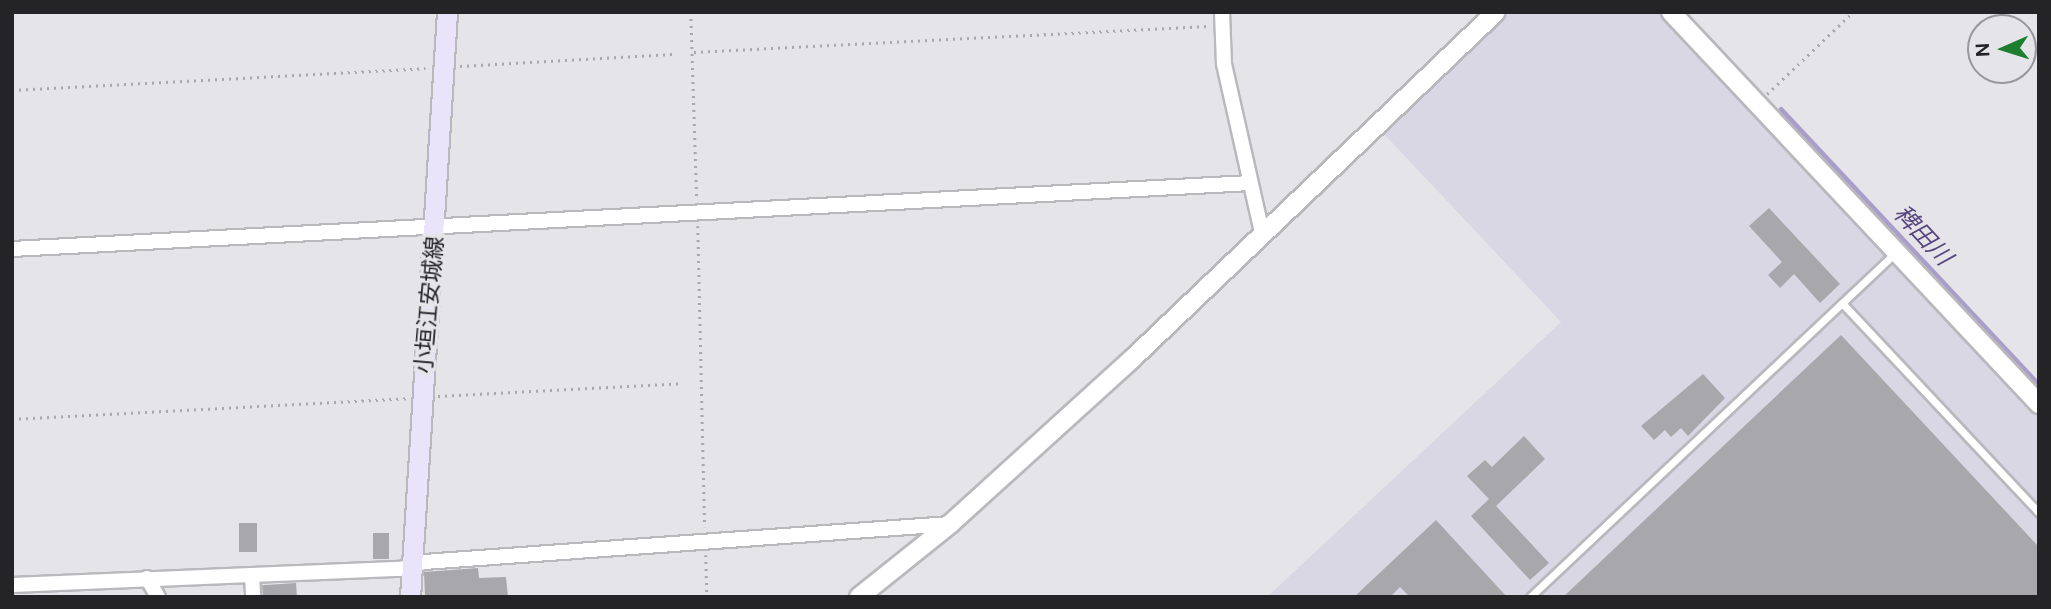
<!DOCTYPE html>
<meta charset="utf-8">
<style>
body{margin:0}
#map{position:relative;width:2051px;height:609px;overflow:hidden;background:#e5e4e9;font-family:"DM Sans","Noto Sans JP",sans-serif}
div>[style]{position:absolute}
[style*='--x']{left:calc(var(--x)*1px);top:calc(var(--y)*1px);width:calc(var(--w)*1px);rotate:calc(var(--a)*1deg)}
.built>*{inset:0;background:#dad7e4}
.stream>*{height:4.5px;margin:-2.25px;padding:0 2.25px;transform-origin:2.25px;border-radius:2.25px;background:#a99ec9}
.building>*{inset:0;background:#a8a7ac;transform-origin:0 0}
.path>*{height:2.5px;margin-top:-1.25px;transform-origin:0;background:repeating-linear-gradient(90deg,#a8a7ab 0 2px,transparent 0 7px)}
.roads{filter:drop-shadow(2px 0 #b9b8bd) drop-shadow(-2px 0 #b9b8bd) drop-shadow(0 2px #b9b8bd) drop-shadow(0 -2px #b9b8bd)}
.service>*{height:7px;margin:-3.5px;padding:0 3.5px;transform-origin:3.5px;border-radius:3.5px;background:#fff}
.minor>*{height:14px;margin:-7px;padding:0 7px;transform-origin:7px;border-radius:7px;background:#fff}
.tertiary>*{height:18px;margin:-9px;padding:0 9px;transform-origin:9px;border-radius:9px;background:#fff}
.secondary>*{height:19px;margin:-9.5px;padding:0 9.5px;transform-origin:9.5px;border-radius:9.5px;background:#eae4fa}
span{translate:-50% -50%;white-space:nowrap;text-align:center;line-height:1.15;-webkit-text-stroke:7px #e5e4e9;paint-order:stroke}
.street-label{font-size:23px;color:#242426}
.water-label{font-size:24px;color:#57467f;font-style:italic}
.frame{position:absolute;inset:0;border:14px solid #242426;pointer-events:none}
.north{position:absolute;left:1967px;top:14px;width:70px;height:70px;box-sizing:border-box;background:#e5e4e9;border:2px solid #98979b;border-radius:50%;rotate:267deg;font-size:19px;font-weight:700;line-height:28px;text-align:center;color:#242426}
.north::after{content:'';display:block;margin:auto;width:24px;height:32px;background:#1d7e30;clip-path:polygon(50% 0,100% 100%,50% 72%,0 100%)}
</style>
<div id="map">
<div class="built">
<div style="clip-path:polygon(1511px 12px,1658px 12px,2039px 418px,2039px 597px,1267px 597px,1561px 322px,1383px 133px)"></div>
</div>
<div class="stream">
<div style="--x:1781;--y:109;--w:378;--a:46.9"></div>
</div>
<div class="building">
<div style="clip-path:polygon(1769px 208px,1840px 284px,1820px 303px,1794px 274px,1780px 288px,1768px 275px,1782px 262px,1749px 226px)"></div>
<div style="clip-path:polygon(1841px 335px,2039px 547px,2039px 597px,1563px 597px)"></div>
<div style="clip-path:polygon(1703px 374px,1725px 398px,1688px 436px,1681px 428px,1671px 437px,1665px 430px,1654px 440px,1641px 426px)"></div>
<div style="clip-path:polygon(1524px 436px,1545px 459px,1496px 506px,1549px 563px,1530px 580px,1471px 516px,1489px 499px,1467px 476px,1485px 460px,1492px 467px)"></div>
<div style="clip-path:polygon(1436px 520px,1507px 597px,1410px 597px,1400px 587px,1390px 597px,1354px 597px)"></div>
<div style="left:239px;top:523px;width:18px;height:29px"></div>
<div style="left:373px;top:533px;width:16px;height:26px"></div>
<div style="clip-path:polygon(478px 568px,479px 578px,506px 577px,508px 597px,425px 597px,424px 572px)"></div>
<div style="left:296px;top:583px;width:14px;height:34px;rotate:86deg"></div>
</div>
<div class="path">
<div style="--x:691;--y:12;--w:186;--a:88.2"></div>
<div style="--x:694;--y:52;--w:515;--a:-2.9"></div>
<div style="--x:460;--y:66;--w:213;--a:-3.2"></div>
<div style="--x:12;--y:90;--w:414;--a:-3"></div>
<div style="--x:1767;--y:94;--w:119;--a:-43.6"></div>
<div style="--x:698;--y:226;--w:301;--a:88.7"></div>
<div style="--x:438;--y:396;--w:244;--a:-3"></div>
<div style="--x:12;--y:419;--w:396;--a:-3"></div>
<div style="--x:706;--y:555;--w:42;--a:88.6"></div>
</div>
<div class="roads">
<div class="service">
<div style="--x:1842;--y:303;--w:288;--a:46.8"></div>
<div style="--x:1530;--y:597;--w:502;--a:-43.3"></div>
</div>
<div class="minor">
<div style="--x:1222;--y:12;--w:52;--a:87.8"></div>
<div style="--x:1224;--y:64;--w:173;--a:77.3"></div>
<div style="--x:12;--y:249;--w:1239;--a:-3.05"></div>
<div style="--x:252;--y:575;--w:22;--a:87"></div>
<div style="--x:147;--y:578;--w:22;--a:60"></div>
<div style="--x:12;--y:585;--w:389;--a:-2.4"></div>
<div style="--x:401;--y:569;--w:24;--a:-17"></div>
<div style="--x:424;--y:562;--w:527;--a:-4.13"></div>
</div>
<div class="tertiary">
<div style="--x:1671;--y:12;--w:538;--a:46.81"></div>
<div style="--x:859;--y:597;--w:117;--a:-38.7"></div>
<div style="--x:950;--y:524;--w:247;--a:-42.2"></div>
<div style="--x:1133;--y:358;--w:501;--a:-43.63"></div>
</div>
<div class="secondary">
<div style="--x:410;--y:597;--w:586;--a:-86.38"></div>
</div>
</div>
<div class="street-label">
<span style="left:429px;top:305px;rotate:-85deg">小垣江安城線</span>
</div>
<div class="water-label">
<span style="left:1923px;top:235px;rotate:47deg">稗田川</span>
</div>
<div class="frame"></div>
<div class="north">N</div>
</div>
